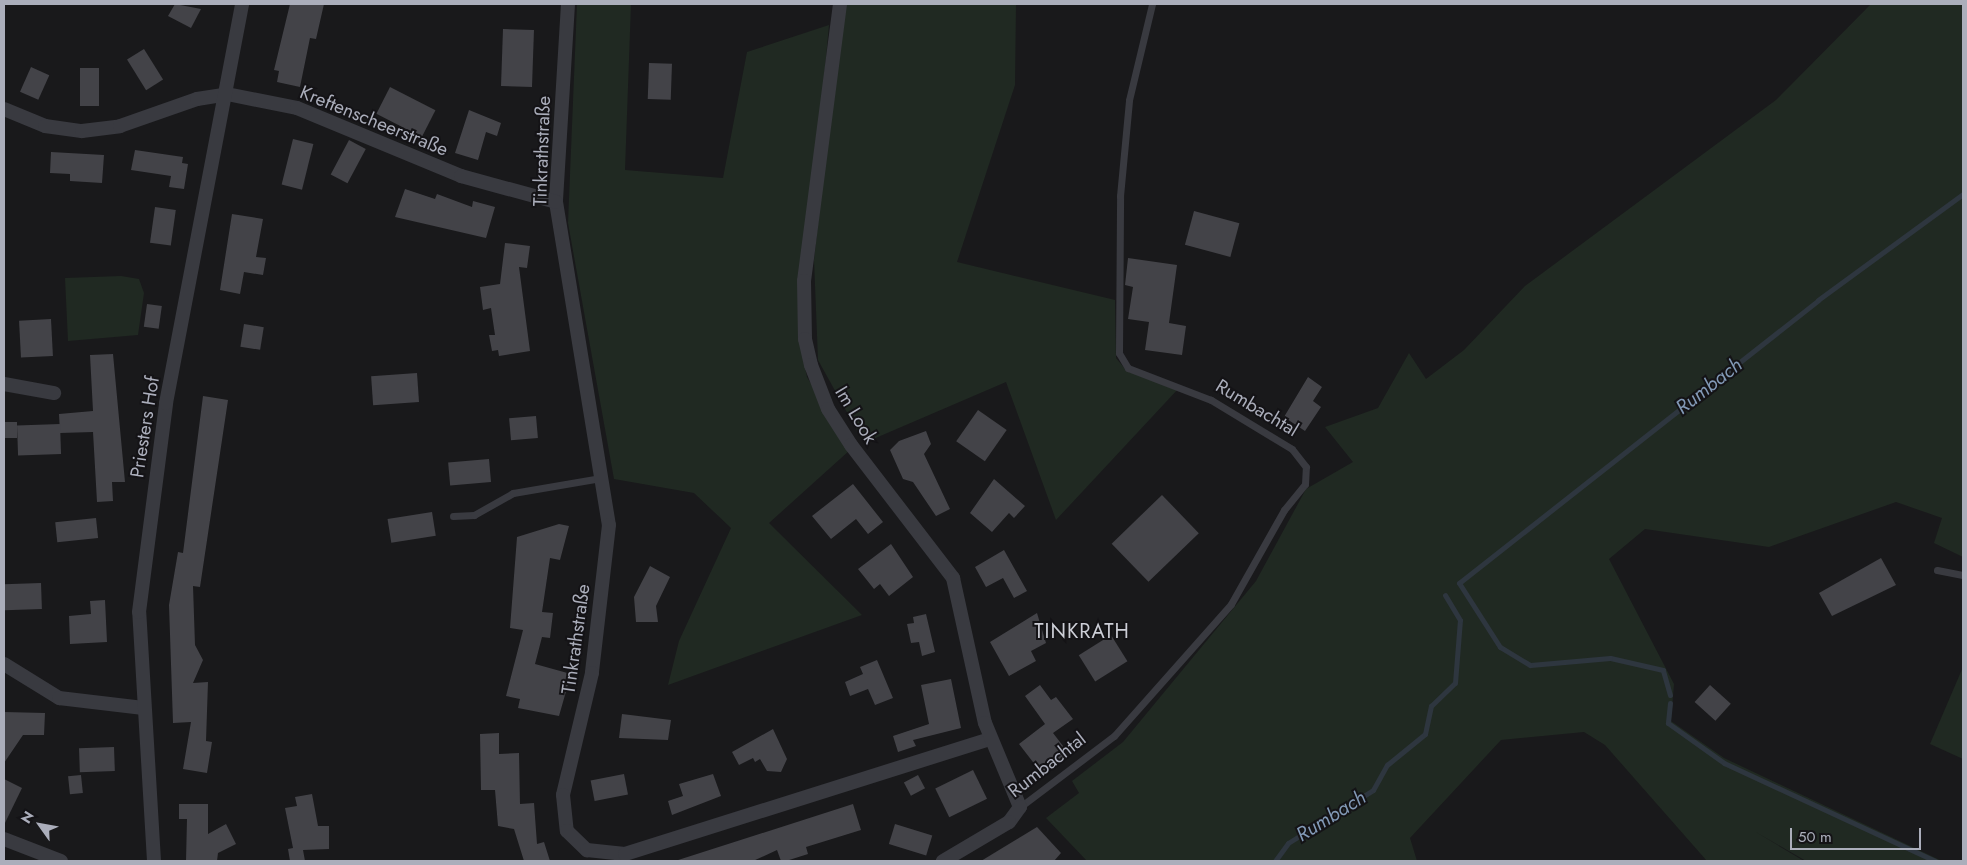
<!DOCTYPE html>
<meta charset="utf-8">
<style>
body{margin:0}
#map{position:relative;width:1967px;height:865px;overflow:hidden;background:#19191b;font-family:Jost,sans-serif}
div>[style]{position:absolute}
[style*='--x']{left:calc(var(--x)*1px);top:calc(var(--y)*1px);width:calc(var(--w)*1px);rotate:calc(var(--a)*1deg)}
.green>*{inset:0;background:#202922}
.stream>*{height:5px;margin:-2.5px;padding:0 2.5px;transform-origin:2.5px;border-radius:2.5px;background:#2e363f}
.building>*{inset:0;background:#434348;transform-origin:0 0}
.lane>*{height:7px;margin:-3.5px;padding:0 3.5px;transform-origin:3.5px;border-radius:3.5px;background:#393a40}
.street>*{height:14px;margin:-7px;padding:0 7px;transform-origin:7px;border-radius:7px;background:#393a40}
span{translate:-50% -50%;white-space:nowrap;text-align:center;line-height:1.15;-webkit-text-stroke:4px #141316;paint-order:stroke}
.street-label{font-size:19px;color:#abaebb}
.water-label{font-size:20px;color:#8299b6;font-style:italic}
.neighbourhood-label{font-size:20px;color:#ccced6;letter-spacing:1px}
.frame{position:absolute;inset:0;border:5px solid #abaebb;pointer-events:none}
.north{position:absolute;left:15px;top:800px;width:50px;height:50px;-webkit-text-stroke:4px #141316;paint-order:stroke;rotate:302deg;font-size:14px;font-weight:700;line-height:20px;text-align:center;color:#abaebb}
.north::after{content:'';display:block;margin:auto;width:18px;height:22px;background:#abaebb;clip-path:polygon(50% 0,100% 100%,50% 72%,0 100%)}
.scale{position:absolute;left:1790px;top:828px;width:131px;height:22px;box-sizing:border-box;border:2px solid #abaebb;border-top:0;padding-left:6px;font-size:15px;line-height:18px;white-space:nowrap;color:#abaebb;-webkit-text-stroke:4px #141316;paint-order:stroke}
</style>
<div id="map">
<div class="green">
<div style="clip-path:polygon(577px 4px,631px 4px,625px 170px,723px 178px,747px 52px,829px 25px,800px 341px,807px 377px,850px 450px,769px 523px,862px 615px,668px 685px,679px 641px,731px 528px,694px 493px,614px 479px,568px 223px)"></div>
<div style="clip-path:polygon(842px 4px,1016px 4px,1015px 85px,957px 262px,1115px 300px,1116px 358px,1126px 370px,1179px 388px,1056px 520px,1006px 382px,864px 443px,818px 360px,814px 260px)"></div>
<div style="clip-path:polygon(1871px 4px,1963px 4px,1963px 557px,1934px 543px,1942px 518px,1896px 502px,1769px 547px,1645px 529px,1609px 559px,1674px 684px,1671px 721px,1724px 758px,1942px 861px,1806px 861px,1754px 831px,1804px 861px,1707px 861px,1605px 745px,1584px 732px,1501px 740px,1410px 838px,1417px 861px,1087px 861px,1046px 818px,1079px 793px,1072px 781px,1123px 742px,1256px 581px,1306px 489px,1353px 462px,1325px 427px,1378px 408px,1409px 353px,1426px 379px,1464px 350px,1525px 286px,1776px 100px)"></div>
<div style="clip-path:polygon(121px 276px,139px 279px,144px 293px,138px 335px,68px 341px,65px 278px)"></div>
<div style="clip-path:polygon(1963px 667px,1963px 759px,1930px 744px)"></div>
</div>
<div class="stream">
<div style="--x:1670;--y:695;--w:26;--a:-106"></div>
<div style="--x:1663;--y:670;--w:54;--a:-167.2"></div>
<div style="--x:1610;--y:658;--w:80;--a:175"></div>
<div style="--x:1530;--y:665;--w:35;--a:-149"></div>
<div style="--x:1500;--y:647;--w:76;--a:-122.6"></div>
<div style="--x:1459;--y:583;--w:457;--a:-38.2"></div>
<div style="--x:1818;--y:300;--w:180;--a:-36.2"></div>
<div style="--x:1670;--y:703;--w:20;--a:96"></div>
<div style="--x:1668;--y:723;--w:69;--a:35.5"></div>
<div style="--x:1724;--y:763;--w:233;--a:24.9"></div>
<div style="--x:1275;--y:861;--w:22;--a:-54"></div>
<div style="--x:1288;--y:843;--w:100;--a:-31.9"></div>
<div style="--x:1373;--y:790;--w:29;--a:-61"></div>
<div style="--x:1387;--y:765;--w:49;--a:-39.2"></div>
<div style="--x:1425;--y:734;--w:29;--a:-78"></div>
<div style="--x:1431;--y:706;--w:33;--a:-44"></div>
<div style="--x:1455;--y:683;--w:63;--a:-85.5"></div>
<div style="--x:1460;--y:620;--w:29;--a:-121"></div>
</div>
<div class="building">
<div style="clip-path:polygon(175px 4px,201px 9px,191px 28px,168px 16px)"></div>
<div style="clip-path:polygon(290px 4px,324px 4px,316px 39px,310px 38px,300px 87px,277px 82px,279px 71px,274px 70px)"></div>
<div style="left:503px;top:29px;width:31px;height:57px;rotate:2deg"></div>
<div style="left:144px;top:49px;width:36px;height:20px;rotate:58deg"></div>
<div style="left:649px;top:63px;width:23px;height:36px;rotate:2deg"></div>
<div style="left:31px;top:67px;width:20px;height:27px;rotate:24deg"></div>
<div style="left:80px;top:68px;width:19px;height:38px"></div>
<div style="left:390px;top:87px;width:51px;height:30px;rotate:27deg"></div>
<div style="clip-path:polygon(469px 110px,501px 123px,497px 136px,486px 132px,478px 160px,455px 153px)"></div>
<div style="left:293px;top:139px;width:21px;height:47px;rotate:14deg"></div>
<div style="left:349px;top:140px;width:19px;height:39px;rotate:28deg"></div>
<div style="clip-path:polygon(135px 150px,183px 157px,182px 163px,188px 164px,184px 189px,169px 187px,171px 176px,131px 170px)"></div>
<div style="clip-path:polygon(51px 152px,104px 155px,102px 183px,70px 181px,70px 174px,50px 173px)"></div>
<div style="clip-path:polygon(405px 189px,435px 199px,437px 194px,472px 207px,473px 201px,495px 207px,486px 238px,395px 217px)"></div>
<div style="left:155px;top:207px;width:21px;height:36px;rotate:8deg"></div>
<div style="left:1194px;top:211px;width:47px;height:35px;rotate:15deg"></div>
<div style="clip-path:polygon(232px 214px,263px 219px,256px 257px,266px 258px,263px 275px,244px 272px,240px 294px,220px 290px)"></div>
<div style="clip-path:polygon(505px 243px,530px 246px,527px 268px,519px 267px,530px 351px,499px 356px,498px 350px,492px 351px,489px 335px,495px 335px,491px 308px,483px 310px,480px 287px,500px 284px)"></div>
<div style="clip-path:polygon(1128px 258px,1177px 265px,1169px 323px,1186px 326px,1182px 355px,1145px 350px,1149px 322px,1128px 319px,1133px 287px,1125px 285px)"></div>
<div style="left:147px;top:304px;width:15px;height:23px;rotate:8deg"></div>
<div style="left:51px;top:319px;width:37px;height:32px;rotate:87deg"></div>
<div style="left:244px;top:324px;width:20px;height:23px;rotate:9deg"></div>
<div style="clip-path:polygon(113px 354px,125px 482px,112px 482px,113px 501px,97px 502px,93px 432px,60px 433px,59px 414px,93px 411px,90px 355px)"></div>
<div style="left:417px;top:373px;width:29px;height:46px;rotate:86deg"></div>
<div style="clip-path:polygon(1308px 377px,1322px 387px,1313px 401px,1321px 407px,1305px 431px,1284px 417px)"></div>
<div style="clip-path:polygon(203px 396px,228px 400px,200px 587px,193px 586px,195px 645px,203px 660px,193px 683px,208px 682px,206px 741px,212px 742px,207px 773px,183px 769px,191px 722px,173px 723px,169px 605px,178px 552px,183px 553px)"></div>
<div style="left:978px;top:410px;width:35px;height:38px;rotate:35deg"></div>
<div style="left:536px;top:416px;width:22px;height:27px;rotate:85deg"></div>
<div style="left:4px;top:422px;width:13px;height:16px"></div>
<div style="left:60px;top:424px;width:30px;height:43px;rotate:88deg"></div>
<div style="clip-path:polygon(926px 431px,931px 444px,924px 454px,950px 509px,936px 516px,913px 482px,903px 479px,890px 450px,899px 441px)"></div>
<div style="left:489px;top:459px;width:23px;height:41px;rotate:85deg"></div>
<div style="clip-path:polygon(994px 479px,1025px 506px,1014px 518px,1009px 513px,992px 532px,970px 513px)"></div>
<div style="clip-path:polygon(853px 484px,883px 522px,868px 534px,856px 519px,831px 539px,812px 516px)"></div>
<div style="left:1162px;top:495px;width:53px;height:70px;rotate:46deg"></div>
<div style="left:432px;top:512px;width:24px;height:45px;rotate:81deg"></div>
<div style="left:96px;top:518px;width:20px;height:41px;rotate:84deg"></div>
<div style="clip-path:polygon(559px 524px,569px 526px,560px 560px,550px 558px,542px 612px,553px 613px,550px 638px,542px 637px,535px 664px,571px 674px,559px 716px,518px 708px,520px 699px,506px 696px,523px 630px,510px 628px,517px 537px)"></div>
<div style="clip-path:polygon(891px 544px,913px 577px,889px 596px,880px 584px,874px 589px,858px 569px)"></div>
<div style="clip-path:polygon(1004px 550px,1027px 591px,1014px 598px,1003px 578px,986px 587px,975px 567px)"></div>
<div style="clip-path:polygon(1881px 558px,1896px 585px,1832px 616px,1819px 593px)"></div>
<div style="clip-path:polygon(650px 566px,670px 577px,656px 606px,658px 622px,636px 622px,634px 597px)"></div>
<div style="left:41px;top:583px;width:26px;height:37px;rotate:88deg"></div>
<div style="clip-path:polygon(105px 600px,107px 642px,70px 644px,69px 616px,91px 614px,90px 601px)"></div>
<div style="clip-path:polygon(1037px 613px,1046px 643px,1031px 651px,1036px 661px,1009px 676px,990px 642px)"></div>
<div style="clip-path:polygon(926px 614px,935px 652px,922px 656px,919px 642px,911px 643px,907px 624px,914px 623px,913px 617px)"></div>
<div style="left:1111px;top:635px;width:31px;height:38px;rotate:58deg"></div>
<div style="clip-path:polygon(877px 660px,893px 698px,875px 705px,868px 689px,850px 696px,845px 682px,863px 674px,860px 667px)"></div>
<div style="clip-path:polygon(951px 679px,961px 728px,913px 740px,916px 746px,898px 752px,893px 736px,929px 724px,921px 685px)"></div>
<div style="clip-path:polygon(1040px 685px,1051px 700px,1056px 697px,1073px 719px,1053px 733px,1070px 755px,1043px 775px,1019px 744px,1045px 724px,1025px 696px)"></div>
<div style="left:1710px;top:685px;width:28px;height:23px;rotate:42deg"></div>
<div style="clip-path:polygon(4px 712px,45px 713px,44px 735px,23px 735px,4px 763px)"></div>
<div style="clip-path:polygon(622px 714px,671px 720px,668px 740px,619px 738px)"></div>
<div style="clip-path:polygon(773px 729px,787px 759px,781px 772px,767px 771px,760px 759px,755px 762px,753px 758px,739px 765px,732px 752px)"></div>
<div style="clip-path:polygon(499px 733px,499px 754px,519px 753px,520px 804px,534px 803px,537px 844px,544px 842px,550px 861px,524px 861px,514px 829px,498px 826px,495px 790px,481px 790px,480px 734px)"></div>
<div style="left:114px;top:747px;width:24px;height:35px;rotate:88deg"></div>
<div style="left:973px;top:770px;width:32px;height:42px;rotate:64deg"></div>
<div style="left:624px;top:774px;width:21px;height:34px;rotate:79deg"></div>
<div style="clip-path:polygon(713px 774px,721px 796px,672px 815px,668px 801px,683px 796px,679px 784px)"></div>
<div style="left:81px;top:775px;width:18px;height:13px;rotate:84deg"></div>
<div style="left:918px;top:775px;width:15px;height:16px;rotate:62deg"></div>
<div style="clip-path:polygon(4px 779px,22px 788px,4px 825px)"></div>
<div style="clip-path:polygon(312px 794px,318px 826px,329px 826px,329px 849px,303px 850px,305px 861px,290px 861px,288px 849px,293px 848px,285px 808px,297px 806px,295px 797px)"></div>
<div style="clip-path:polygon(179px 804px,208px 804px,208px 834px,226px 824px,236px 844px,218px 853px,217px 861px,186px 861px,187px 819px,179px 819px)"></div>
<div style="clip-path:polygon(853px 804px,861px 830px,806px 847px,808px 854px,786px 861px,781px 861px,777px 850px,753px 861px,675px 861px)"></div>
<div style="left:895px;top:824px;width:39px;height:21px;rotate:17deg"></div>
<div style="clip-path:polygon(1037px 827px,1061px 853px,1054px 861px,981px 861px)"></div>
</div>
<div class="lane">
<div style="--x:453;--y:516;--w:21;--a:-3"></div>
<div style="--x:474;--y:515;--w:45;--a:-29.4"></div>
<div style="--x:513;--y:493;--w:89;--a:-9.7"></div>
<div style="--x:1937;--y:570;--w:26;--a:11"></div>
<div style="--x:1020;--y:807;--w:118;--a:-37.1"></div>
<div style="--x:1114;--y:736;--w:176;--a:-48.4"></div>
<div style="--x:1231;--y:604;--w:108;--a:-60.6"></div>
<div style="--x:1284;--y:510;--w:33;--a:-51"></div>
<div style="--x:1305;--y:484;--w:17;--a:-87"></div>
<div style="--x:1306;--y:467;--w:23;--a:-128"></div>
<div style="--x:1292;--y:449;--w:95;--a:-148.8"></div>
<div style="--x:1211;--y:400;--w:89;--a:-158.9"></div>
<div style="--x:1128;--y:368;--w:17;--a:-121"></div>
<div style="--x:1119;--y:353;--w:157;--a:-89.6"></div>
<div style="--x:1120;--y:196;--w:96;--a:-84.6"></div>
<div style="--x:1129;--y:100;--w:99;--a:-76.5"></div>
</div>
<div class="street">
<div style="--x:568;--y:4;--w:198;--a:93.5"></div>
<div style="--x:556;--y:202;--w:327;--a:80.7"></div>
<div style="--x:609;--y:525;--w:149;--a:96.6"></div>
<div style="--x:592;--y:673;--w:125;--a:103.4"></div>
<div style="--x:563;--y:795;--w:36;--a:84"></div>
<div style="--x:567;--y:831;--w:28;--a:44"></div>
<div style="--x:587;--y:850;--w:38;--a:6"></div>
<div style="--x:625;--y:854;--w:383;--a:-17.5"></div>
<div style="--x:840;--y:4;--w:279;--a:97.4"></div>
<div style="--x:804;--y:281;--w:58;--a:89"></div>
<div style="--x:805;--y:339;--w:27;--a:77"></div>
<div style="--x:811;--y:365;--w:47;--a:68.9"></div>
<div style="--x:828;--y:409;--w:43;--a:57.4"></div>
<div style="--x:851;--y:445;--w:168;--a:52.5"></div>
<div style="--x:953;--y:578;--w:148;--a:77.6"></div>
<div style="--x:985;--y:723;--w:91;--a:67.4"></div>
<div style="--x:1020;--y:807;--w:19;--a:126"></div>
<div style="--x:1009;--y:822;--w:77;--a:149.4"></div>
<div style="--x:4;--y:109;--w:44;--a:22.5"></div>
<div style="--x:45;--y:126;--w:37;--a:8"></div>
<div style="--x:82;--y:131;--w:38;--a:-7"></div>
<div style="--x:120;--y:126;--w:82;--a:-19.3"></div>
<div style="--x:197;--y:99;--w:30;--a:-9"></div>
<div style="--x:227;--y:94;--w:71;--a:11.3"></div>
<div style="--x:297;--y:108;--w:178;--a:22.5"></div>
<div style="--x:461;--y:176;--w:98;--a:15.3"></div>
<div style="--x:4;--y:384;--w:51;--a:10.2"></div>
<div style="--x:4;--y:664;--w:65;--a:31.7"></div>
<div style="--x:59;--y:698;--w:85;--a:6.8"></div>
<div style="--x:4;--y:839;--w:61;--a:21.1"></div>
<div style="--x:154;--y:861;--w:249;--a:-93.4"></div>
<div style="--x:139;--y:612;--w:211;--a:-82.6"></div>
<div style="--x:166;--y:403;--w:406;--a:-79.2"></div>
</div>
<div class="street-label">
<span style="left:374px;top:121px;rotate:22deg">Kreftenscheerstraße</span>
<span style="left:542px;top:151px;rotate:-88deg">Tinkrathstraße</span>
<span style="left:1257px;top:408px;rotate:31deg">Rumbachtal</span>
<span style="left:856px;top:415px;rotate:59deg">Im Look</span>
<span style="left:145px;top:427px;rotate:-81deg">Priesters Hof</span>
<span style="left:576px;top:639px;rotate:-82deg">Tinkrathstraße</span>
<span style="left:1047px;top:765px;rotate:-38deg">Rumbachtal</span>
</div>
<div class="water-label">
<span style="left:1709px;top:386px;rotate:-38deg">Rumbach</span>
<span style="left:1331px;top:816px;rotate:-32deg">Rumbach</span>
</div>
<div class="neighbourhood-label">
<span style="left:1082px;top:631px">TINKRATH</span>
</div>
<div class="frame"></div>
<div class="north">N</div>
<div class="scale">50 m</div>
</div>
